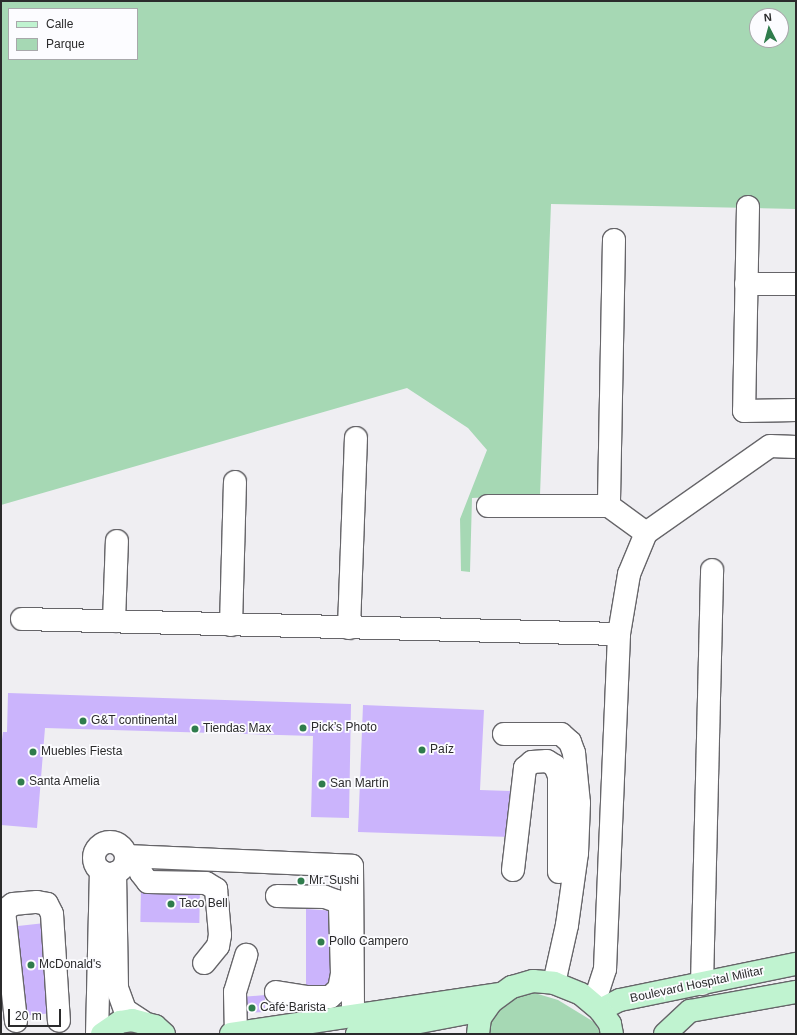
<!DOCTYPE html>
<meta charset="utf-8">
<style>
body{margin:0}
#map{position:relative;width:797px;height:1035px;overflow:hidden;background:#efeef2;font-family:Helvetica,sans-serif}
div>[style]{position:absolute}
[style*='--x']{left:calc(var(--x)*1px);top:calc(var(--y)*1px);width:calc(var(--w)*1px);rotate:calc(var(--a)*1deg)}
.green>*{inset:0;background:#a6d8b4}
.building>*{inset:0;background:#cbb4fc;transform-origin:0 0}
.roads{filter:drop-shadow(1px 0 #666569) drop-shadow(-1px 0 #666569) drop-shadow(0 1px #666569) drop-shadow(0 -1px #666569)}
.minor>*{height:22px;margin:-11px;padding:0 11px;transform-origin:11px;border-radius:11px;background:#fff}
.minor>.ring{margin:-11px;padding:0;box-sizing:content-box;background:none;border:22px solid #fff;border-radius:50%}
.major>*{height:22px;margin:-11px;padding:0 11px;transform-origin:11px;border-radius:11px;background:#c0f3d0}
.dots>*{width:11px;height:11px;translate:-50% -50%;box-sizing:border-box;border:2px solid #fcfcff;border-radius:50%}
span{translate:-50% -50%;white-space:nowrap;text-align:center;line-height:1.15;-webkit-text-stroke:3.5px #fcfcff;paint-order:stroke}
.poi-label{font-size:12px;color:#2b2b2c}
.left{translate:0 -50%;text-align:left}
.street-label{font-size:12px;color:#2b2b2c}
.frame{position:absolute;inset:0;border:2px solid #2b2b2c;pointer-events:none}
.legend{position:absolute;left:8px;top:8px;width:130px;height:52px;box-sizing:border-box;background:#fcfcff;border:1px solid #a8a8ab;margin:0;padding:5px 7px;list-style:none;font-size:12px;color:#2b2b2c}
.legend li{display:flex;align-items:center;gap:8px;height:20px}
.legend b{width:20px;border:1px solid #a8a8ab}
.north{position:absolute;left:749px;top:8px;width:40px;height:40px;box-sizing:border-box;background:#fcfcff;border:1px solid #a8a8ab;border-radius:50%;rotate:354deg;font-size:11px;font-weight:700;line-height:16px;text-align:center;color:#2b2b2c}
.north::after{content:'';display:block;margin:auto;width:14px;height:18px;background:#2f7c4c;clip-path:polygon(50% 0,100% 100%,50% 72%,0 100%)}
.scale{position:absolute;left:8px;top:1009px;width:53px;height:18px;box-sizing:border-box;border:2px solid #2b2b2c;border-top:0;padding-left:5px;font-size:12px;line-height:14px;white-space:nowrap;color:#2b2b2c;-webkit-text-stroke:3px #fcfcff;paint-order:stroke}
</style>
<div id="map">
<div class="green">
<div style="clip-path:polygon(evenodd,1px 1px,796px 1px,796px 209px,551px 204px,540px 495px,472px 498px,470px 572px,461px 571px,460px 519px,487px 450px,468px 428px,407px 388px,1px 505px,1px 1px,9px 9px,137px 9px,137px 59px,9px 59px,9px 9px,1px 1px,757px 16px,781px 16px,781px 40px,757px 40px,757px 16px)"></div>
<div style="clip-path:polygon(528px 991px,558px 1000px,594px 1022px,601px 1034px,486px 1034px,487px 1020px,503px 999px)"></div>
</div>
<div class="building">
<div style="clip-path:polygon(8px 693px,351px 704px,349px 818px,311px 817px,313px 736px,45px 728px,37px 828px,1px 825px,1px 747px,3px 732px,7px 732px)"></div>
<div style="clip-path:polygon(363px 705px,484px 710px,480px 790px,513px 791px,511px 837px,358px 832px)"></div>
<div style="left:141px;top:886px;width:59px;height:36px;rotate:1deg"></div>
<div style="clip-path:polygon(306px 909px,336px 911px,335px 973px,328px 988px,306px 986px)"></div>
<div style="clip-path:polygon(45px 923px,53px 1013px,22px 1016px,9px 927px)"></div>
<div style="clip-path:polygon(265px 995px,265px 1012px,240px 1013px,241px 997px)"></div>
</div>
<div class="roads">
<div class="minor">
<div style="--x:748;--y:207;--w:204;--a:91.1"></div>
<div style="--x:744;--y:411;--w:52;--a:-1.1"></div>
<div style="--x:614;--y:240;--w:266;--a:91.1"></div>
<div style="--x:609;--y:506;--w:46;--a:36.1"></div>
<div style="--x:746;--y:284;--w:50;--a:0"></div>
<div style="--x:488;--y:506;--w:121;--a:0"></div>
<div style="--x:22;--y:619;--w:597;--a:1.44"></div>
<div style="--x:114;--y:621;--w:80;--a:-87.9"></div>
<div style="--x:231;--y:625;--w:143;--a:-88.4"></div>
<div style="--x:349;--y:628;--w:190;--a:-87.9"></div>
<div style="--x:504;--y:734;--w:57;--a:0"></div>
<div style="--x:561;--y:734;--w:12;--a:42"></div>
<div style="--x:570;--y:742;--w:12;--a:70"></div>
<div style="--x:574;--y:753;--w:50;--a:84.3"></div>
<div style="--x:579;--y:803;--w:50;--a:92.3"></div>
<div style="--x:577;--y:853;--w:73;--a:97.9"></div>
<div style="--x:567;--y:925;--w:59;--a:102.6"></div>
<div class="ring" style="left:94px;top:842px;width:10px;height:10px"></div>
<div style="--x:126;--y:856;--w:226;--a:2.5"></div>
<div style="--x:352;--y:866;--w:150;--a:89.6"></div>
<div style="--x:139;--y:857;--w:16;--a:83"></div>
<div style="--x:141;--y:873;--w:11;--a:52"></div>
<div style="--x:148;--y:882;--w:58;--a:1"></div>
<div style="--x:206;--y:883;--w:12;--a:31"></div>
<div style="--x:216;--y:889;--w:46;--a:85"></div>
<div style="--x:220;--y:935;--w:11;--a:100"></div>
<div style="--x:218;--y:946;--w:22;--a:129"></div>
<div style="--x:513;--y:870;--w:103;--a:-83.3"></div>
<div style="--x:525;--y:768;--w:9;--a:-41"></div>
<div style="--x:532;--y:762;--w:15;--a:-4"></div>
<div style="--x:547;--y:761;--w:9;--a:32"></div>
<div style="--x:555;--y:766;--w:11;--a:68"></div>
<div style="--x:559;--y:776;--w:96;--a:90"></div>
<div style="--x:115;--y:873;--w:115;--a:89"></div>
<div style="--x:117;--y:988;--w:23;--a:70"></div>
<div style="--x:125;--y:1010;--w:20;--a:33"></div>
<div style="--x:702;--y:984;--w:414;--a:-88.6"></div>
<div style="--x:276;--y:992;--w:32;--a:9"></div>
<div style="--x:308;--y:997;--w:22;--a:0"></div>
<div style="--x:330;--y:997;--w:12;--a:-42"></div>
<div style="--x:339;--y:989;--w:15;--a:-79"></div>
<div style="--x:342;--y:974;--w:69;--a:-91.7"></div>
<div style="--x:340;--y:905;--w:6;--a:-135"></div>
<div style="--x:336;--y:901;--w:12;--a:-160"></div>
<div style="--x:325;--y:897;--w:48;--a:-178.8"></div>
<div style="--x:594;--y:1003;--w:36;--a:-72"></div>
<div style="--x:605;--y:969;--w:335;--a:-87.6"></div>
<div style="--x:619;--y:634;--w:61;--a:-80.5"></div>
<div style="--x:629;--y:574;--w:44;--a:-67.5"></div>
<div style="--x:646;--y:533;--w:151;--a:-35.1"></div>
<div style="--x:770;--y:446;--w:26;--a:2"></div>
<div style="--x:16;--y:1021;--w:111;--a:-96.2"></div>
<div style="--x:4;--y:911;--w:11;--a:-38"></div>
<div style="--x:13;--y:904;--w:24;--a:-5"></div>
<div style="--x:37;--y:902;--w:10;--a:11"></div>
<div style="--x:47;--y:904;--w:11;--a:63"></div>
<div style="--x:52;--y:914;--w:107;--a:86.3"></div>
<div style="--x:97;--y:1034;--w:163;--a:-88.6"></div>
<div style="--x:236;--y:1034;--w:42;--a:-91.4"></div>
<div style="--x:235;--y:992;--w:39;--a:-73"></div>
</div>
<div class="major">
<div style="--x:600;--y:1010;--w:22;--a:-27"></div>
<div style="--x:620;--y:1000;--w:180;--a:-11.6"></div>
<div style="--x:102;--y:1034;--w:22;--a:-34"></div>
<div style="--x:120;--y:1022;--w:12;--a:-9"></div>
<div style="--x:132;--y:1020;--w:24;--a:15"></div>
<div style="--x:155;--y:1026;--w:12;--a:42"></div>
<div style="--x:231;--y:1034;--w:272;--a:-8.5"></div>
<div style="--x:357;--y:1034;--w:128;--a:-10.8"></div>
<div style="--x:478;--y:1034;--w:16;--a:-83"></div>
<div style="--x:480;--y:1018;--w:19;--a:-55"></div>
<div style="--x:491;--y:1002;--w:26;--a:-36"></div>
<div style="--x:512;--y:987;--w:22;--a:-16"></div>
<div style="--x:533;--y:981;--w:21;--a:5"></div>
<div style="--x:554;--y:983;--w:29;--a:22"></div>
<div style="--x:581;--y:994;--w:25;--a:40"></div>
<div style="--x:600;--y:1010;--w:17;--a:54"></div>
<div style="--x:610;--y:1024;--w:10;--a:79"></div>
<div style="--x:665;--y:1034;--w:34;--a:-43"></div>
<div style="--x:690;--y:1011;--w:108;--a:-10.2"></div>
</div>
</div>
<div class="dots">
<div style="left:83px;top:721px;background:#2f7c4c"></div>
<div style="left:303px;top:728px;background:#2f7c4c"></div>
<div style="left:195px;top:729px;background:#2f7c4c"></div>
<div style="left:422px;top:750px;background:#2f7c4c"></div>
<div style="left:33px;top:752px;background:#2f7c4c"></div>
<div style="left:21px;top:782px;background:#2f7c4c"></div>
<div style="left:322px;top:784px;background:#2f7c4c"></div>
<div style="left:301px;top:881px;background:#2f7c4c"></div>
<div style="left:171px;top:904px;background:#2f7c4c"></div>
<div style="left:321px;top:942px;background:#2f7c4c"></div>
<div style="left:31px;top:965px;background:#2f7c4c"></div>
<div style="left:252px;top:1008px;background:#2f7c4c"></div>
</div>
<div class="poi-label">
<span class="left" style="left:91px;top:721px">G&amp;T continental</span>
<span class="left" style="left:311px;top:728px">Pick’s Photo</span>
<span class="left" style="left:203px;top:729px">Tiendas Max</span>
<span class="left" style="left:430px;top:750px">Paíz</span>
<span class="left" style="left:41px;top:752px">Muebles Fiesta</span>
<span class="left" style="left:29px;top:782px">Santa Amelia</span>
<span class="left" style="left:330px;top:784px">San Martín</span>
<span class="left" style="left:309px;top:881px">Mr. Sushi</span>
<span class="left" style="left:179px;top:904px">Taco Bell</span>
<span class="left" style="left:329px;top:942px">Pollo Campero</span>
<span class="left" style="left:39px;top:965px">McDonald's</span>
<span class="left" style="left:260px;top:1008px">Café Barista</span>
</div>
<div class="street-label">
<span style="left:697px;top:985px;rotate:-12deg">Boulevard Hospital Militar</span>
</div>
<div class="frame"></div>
<ul class="legend">
<li><b style="height:5px;background:#c0f3d0"></b>Calle</li>
<li><b style="height:11px;background:#a6d8b4"></b>Parque</li>
</ul>
<div class="north">N</div>
<div class="scale">20 m</div>
</div>
